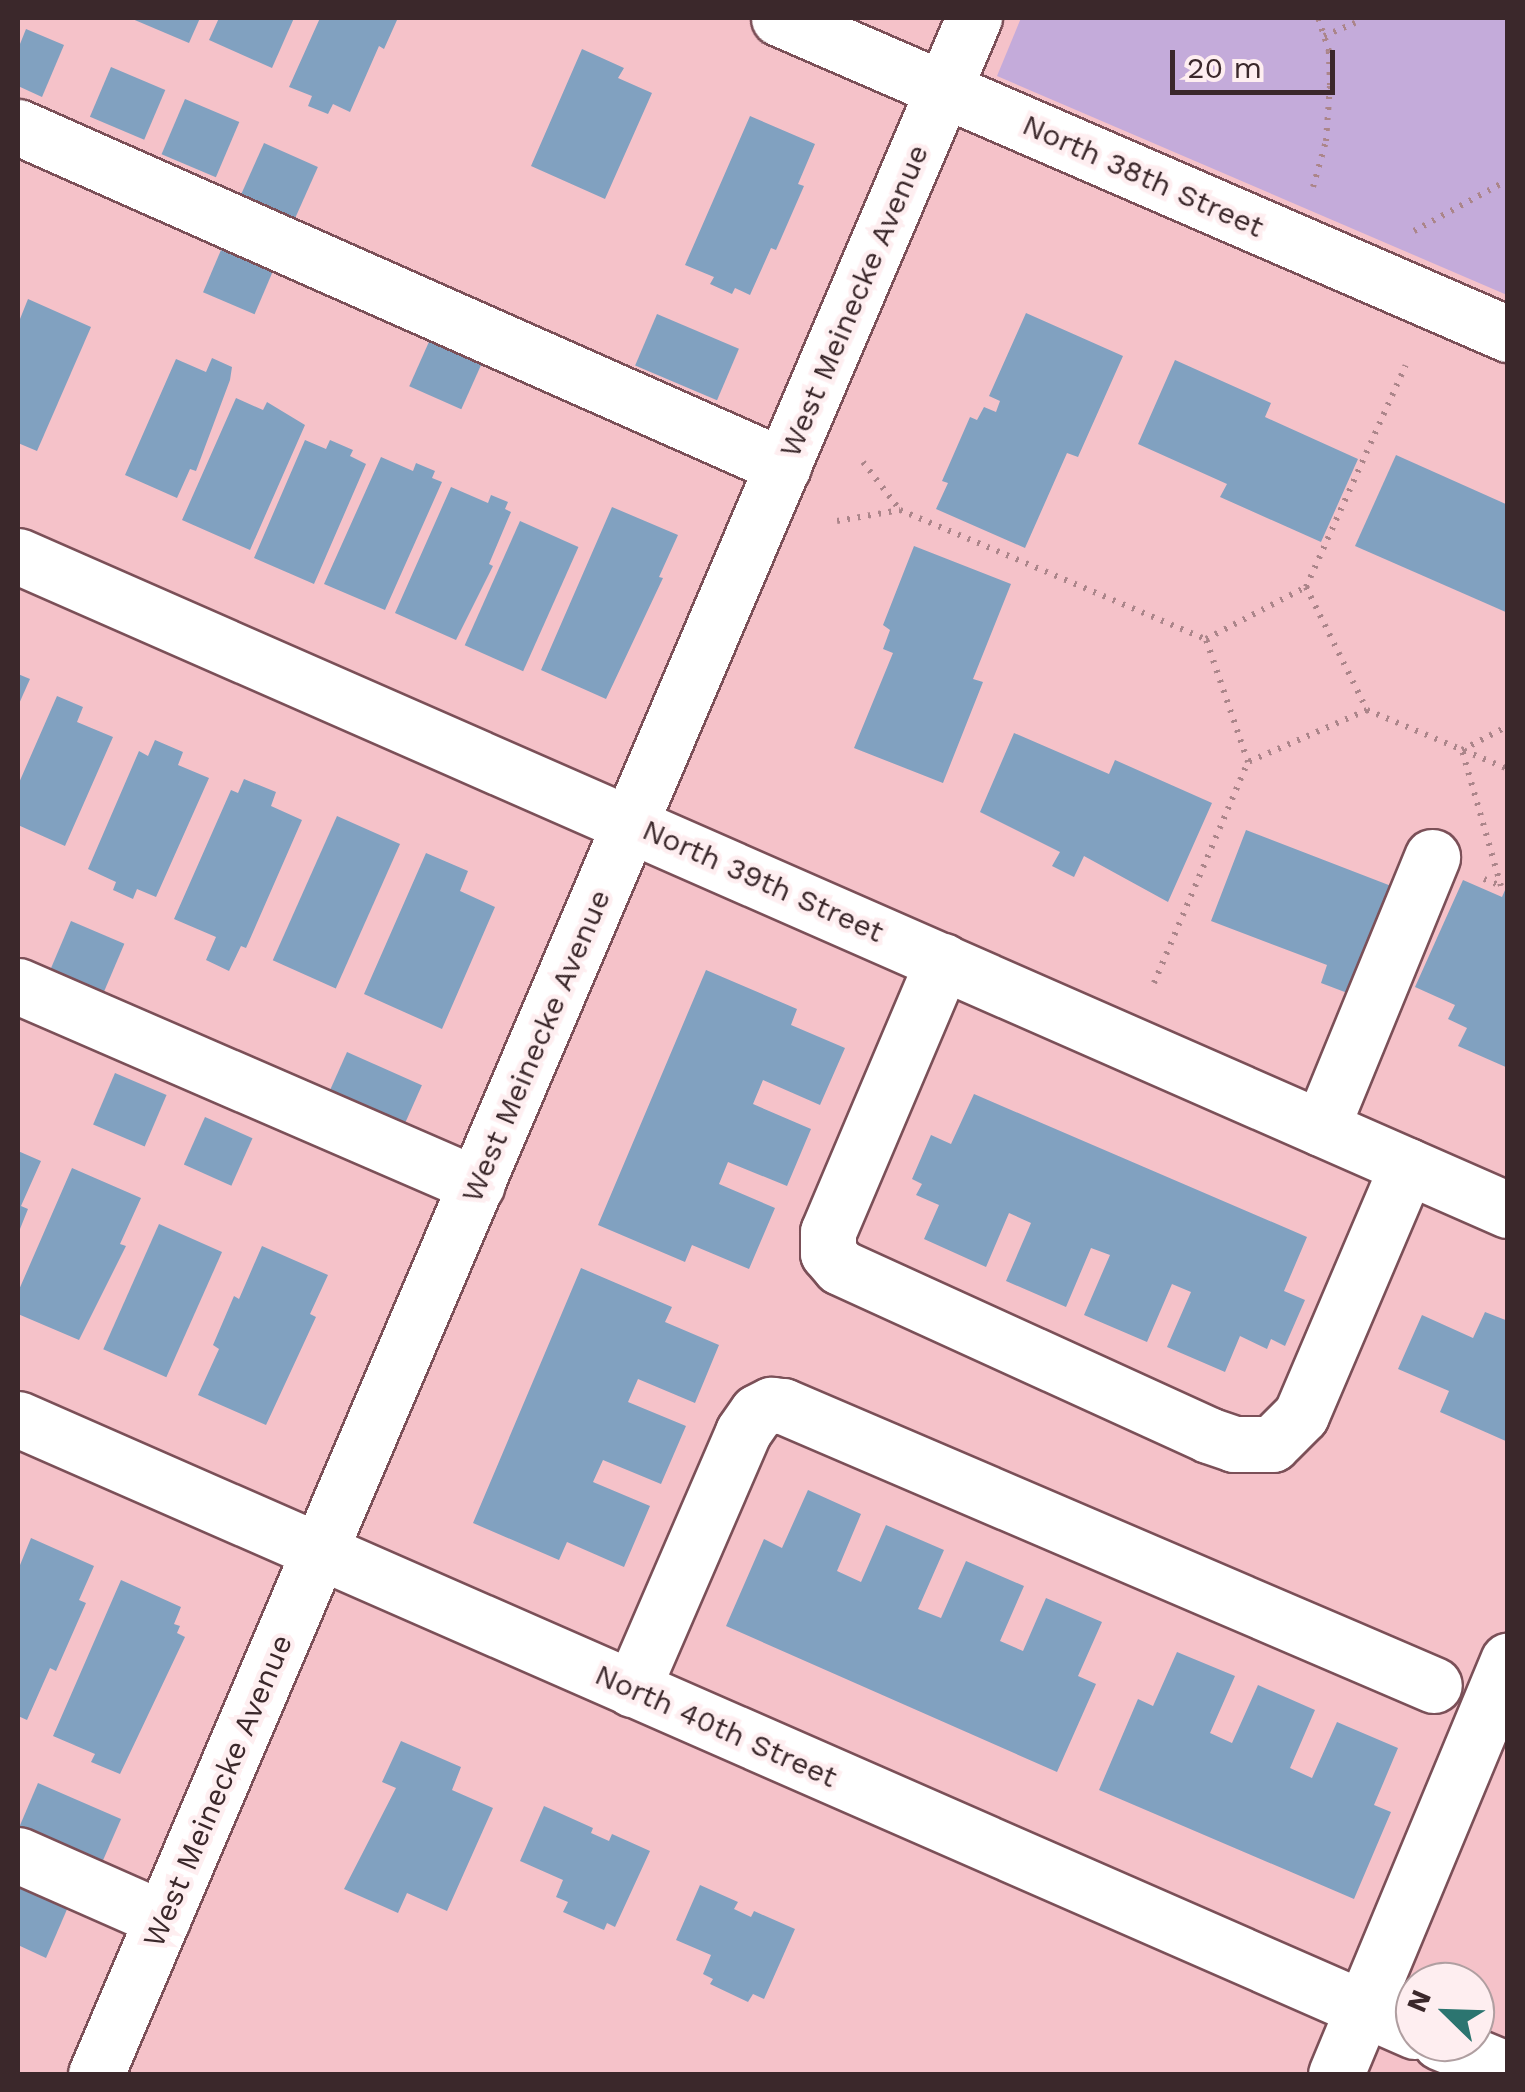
<!DOCTYPE html>
<style>
body{margin:0}
#map{position:relative;width:1525px;height:2092px;overflow:hidden;background:#f5c2c9;font-family:"Work Sans",sans-serif}
div>[style]{position:absolute}
[style*='--x']{left:calc(var(--x)*1px);top:calc(var(--y)*1px);width:calc(var(--w)*1px);rotate:calc(var(--a)*1deg)}
.green>*{inset:0;background:#c4abda}
.building>*{inset:0;background:#81a1c0;transform-origin:0 0}
.path>*{height:6px;margin-top:-3px;transform-origin:0;background:repeating-linear-gradient(90deg,#ab858a 0 2.5px,transparent 0 10.5px)}
.roads{filter:drop-shadow(2px 0 #7b5058) drop-shadow(-2px 0 #7b5058) drop-shadow(0 2px #7b5058) drop-shadow(0 -2px #7b5058)}
.minor>*{height:55px;margin:-27.5px;padding:0 27.5px;transform-origin:27.5px;border-radius:27.5px;background:#fff}
span{translate:-50% -50%;white-space:nowrap;text-align:center;line-height:1.15;-webkit-text-stroke:9px #feeef0;paint-order:stroke}
.street-label{font-size:30px;color:#3b282b}
.frame{position:absolute;inset:0;border:20px solid #3b282b;pointer-events:none}
.north{position:absolute;left:1395px;top:1962px;width:100px;height:100px;box-sizing:border-box;background:#feeef0;border:2px solid #b09fa1;border-radius:50%;rotate:293deg;font-size:28px;font-weight:700;line-height:40px;text-align:center;color:#3b282b}
.north::after{content:'';display:block;margin:auto;width:35px;height:45px;background:#2c7570;clip-path:polygon(50% 0,100% 100%,50% 72%,0 100%)}
.scale{position:absolute;left:1170px;top:50px;width:165px;height:45px;box-sizing:border-box;border:5px solid #3b282b;border-top:0;padding-left:12px;font-size:30px;line-height:35px;white-space:nowrap;color:#3b282b;-webkit-text-stroke:8px #feeef0;paint-order:stroke}
</style>
<div id="map">
<div class="green">
<div style="clip-path:polygon(1021px 18px,1507px 18px,1507px 295px,997px 76px)"></div>
</div>
<div class="building">
<div style="clip-path:polygon(130px 18px,200px 18px,189px 43px)"></div>
<div style="clip-path:polygon(219px 18px,294px 18px,272px 68px,209px 40px)"></div>
<div style="clip-path:polygon(320px 18px,397px 20px,384px 49px,379px 46px,350px 112px,333px 104px,328px 114px,308px 106px,312px 96px,289px 87px)"></div>
<div style="clip-path:polygon(26px 29px,64px 45px,42px 97px,18px 86px,18px 49px)"></div>
<div style="clip-path:polygon(582px 49px,624px 68px,618px 78px,652px 93px,605px 199px,531px 166px)"></div>
<div style="left:111px;top:67px;width:59px;height:54px;rotate:23deg"></div>
<div style="left:185px;top:99px;width:59px;height:60px;rotate:23deg"></div>
<div style="clip-path:polygon(750px 116px,815px 144px,798px 184px,804px 186px,776px 250px,771px 248px,750px 295px,735px 288px,732px 294px,710px 284px,714px 277px,685px 265px)"></div>
<div style="left:264px;top:143px;width:59px;height:58px;rotate:24deg"></div>
<div style="left:221px;top:250px;width:56px;height:46px;rotate:23deg"></div>
<div style="clip-path:polygon(28px 299px,91px 327px,37px 451px,18px 443px,18px 324px)"></div>
<div style="clip-path:polygon(1026px 313px,1123px 356px,1078px 457px,1067px 453px,1025px 548px,936px 509px,948px 483px,942px 481px,970px 417px,977px 420px,984px 407px,996px 412px,1000px 401px,989px 396px)"></div>
<div style="left:657px;top:314px;width:89px;height:56px;rotate:23deg"></div>
<div style="left:432px;top:335px;width:57px;height:56px;rotate:24deg"></div>
<div style="clip-path:polygon(212px 358px,232px 367px,230px 380px,196px 471px,190px 469px,177px 498px,125px 475px,176px 359px,206px 372px)"></div>
<div style="clip-path:polygon(1175px 360px,1271px 403px,1265px 417px,1358px 459px,1321px 542px,1220px 497px,1227px 484px,1138px 444px)"></div>
<div style="clip-path:polygon(236px 398px,263px 410px,267px 402px,305px 425px,250px 550px,182px 520px)"></div>
<div style="clip-path:polygon(305px 440px,326px 449px,330px 440px,353px 450px,350px 456px,366px 464px,314px 584px,254px 558px)"></div>
<div style="clip-path:polygon(1396px 455px,1508px 505px,1508px 613px,1355px 546px)"></div>
<div style="clip-path:polygon(381px 457px,413px 471px,416px 463px,435px 471px,432px 478px,442px 482px,385px 610px,324px 584px)"></div>
<div style="clip-path:polygon(451px 487px,488px 503px,491px 495px,508px 502px,505px 509px,511px 512px,489px 564px,493px 566px,456px 640px,395px 613px)"></div>
<div style="clip-path:polygon(612px 507px,678px 535px,659px 577px,663px 578px,606px 699px,541px 670px)"></div>
<div style="left:520px;top:521px;width:64px;height:136px;rotate:24deg"></div>
<div style="clip-path:polygon(914px 546px,1011px 584px,973px 679px,983px 682px,943px 783px,854px 748px,893px 653px,883px 649px,890px 630px,883px 625px)"></div>
<div style="clip-path:polygon(18px 674px,30px 679px,18px 706px)"></div>
<div style="clip-path:polygon(57px 696px,83px 707px,77px 722px,113px 737px,65px 846px,18px 825px,18px 785px)"></div>
<div style="clip-path:polygon(1014px 733px,1109px 774px,1115px 760px,1212px 803px,1168px 902px,1084px 856px,1074px 877px,1052px 866px,1060px 852px,980px 812px)"></div>
<div style="clip-path:polygon(155px 740px,183px 752px,178px 765px,209px 778px,156px 897px,137px 889px,133px 899px,113px 890px,116px 882px,88px 869px,139px 751px,148px 756px)"></div>
<div style="clip-path:polygon(244px 779px,276px 792px,271px 806px,302px 820px,246px 948px,241px 946px,229px 971px,206px 960px,216px 937px,174px 919px,231px 790px,238px 793px)"></div>
<div style="left:337px;top:816px;width:69px;height:158px;rotate:24deg"></div>
<div style="clip-path:polygon(1246px 830px,1399px 889px,1358px 997px,1321px 983px,1327px 965px,1211px 921px)"></div>
<div style="clip-path:polygon(426px 853px,468px 871px,460px 891px,495px 907px,442px 1029px,364px 994px)"></div>
<div style="clip-path:polygon(1463px 880px,1502px 897px,1508px 883px,1508px 1068px,1458px 1046px,1467px 1028px,1448px 1019px,1455px 1005px,1415px 987px)"></div>
<div style="left:71px;top:921px;width:58px;height:58px;rotate:23deg"></div>
<div style="clip-path:polygon(706px 970px,797px 1009px,791px 1025px,845px 1048px,820px 1105px,763px 1080px,753px 1104px,811px 1129px,787px 1186px,728px 1162px,719px 1184px,775px 1208px,749px 1269px,692px 1245px,685px 1262px,598px 1225px)"></div>
<div style="left:347px;top:1052px;width:82px;height:56px;rotate:24deg"></div>
<div style="left:115px;top:1073px;width:56px;height:56px;rotate:23deg"></div>
<div style="clip-path:polygon(974px 1094px,1307px 1237px,1284px 1291px,1305px 1300px,1285px 1346px,1271px 1339px,1267px 1349px,1240px 1336px,1225px 1372px,1167px 1347px,1191px 1292px,1172px 1284px,1147px 1342px,1084px 1315px,1110px 1255px,1091px 1248px,1066px 1307px,1006px 1281px,1031px 1223px,1009px 1213px,986px 1267px,924px 1239px,939px 1205px,916px 1195px,922px 1184px,912px 1179px,931px 1135px,951px 1144px)"></div>
<div style="left:205px;top:1117px;width:52px;height:52px;rotate:24deg"></div>
<div style="clip-path:polygon(18px 1151px,41px 1161px,21px 1206px,28px 1209px,18px 1234px)"></div>
<div style="clip-path:polygon(72px 1168px,141px 1198px,120px 1244px,126px 1246px,79px 1340px,18px 1314px,18px 1292px)"></div>
<div style="left:159px;top:1224px;width:69px;height:137px;rotate:24deg"></div>
<div style="clip-path:polygon(262px 1246px,328px 1275px,310px 1314px,316px 1317px,266px 1425px,198px 1395px,219px 1349px,213px 1345px,234px 1296px,239px 1299px)"></div>
<div style="clip-path:polygon(581px 1268px,672px 1307px,665px 1322px,719px 1345px,695px 1403px,638px 1379px,628px 1402px,686px 1426px,661px 1484px,603px 1460px,593px 1482px,650px 1506px,624px 1567px,567px 1542px,559px 1560px,473px 1523px)"></div>
<div style="clip-path:polygon(1485px 1312px,1508px 1321px,1508px 1442px,1440px 1412px,1449px 1391px,1398px 1369px,1422px 1315px,1473px 1338px)"></div>
<div style="clip-path:polygon(808px 1490px,861px 1514px,837px 1571px,861px 1582px,886px 1525px,944px 1550px,918px 1609px,941px 1618px,966px 1561px,1024px 1586px,1000px 1641px,1023px 1651px,1046px 1598px,1102px 1622px,1078px 1676px,1096px 1684px,1057px 1772px,726px 1626px,764px 1539px,782px 1548px)"></div>
<div style="clip-path:polygon(31px 1538px,94px 1566px,79px 1600px,86px 1603px,56px 1671px,50px 1668px,27px 1720px,18px 1716px,18px 1570px)"></div>
<div style="clip-path:polygon(121px 1580px,181px 1607px,174px 1624px,180px 1626px,177px 1633px,185px 1637px,120px 1774px,91px 1762px,95px 1754px,53px 1736px)"></div>
<div style="clip-path:polygon(1177px 1652px,1235px 1676px,1210px 1733px,1232px 1743px,1258px 1685px,1315px 1710px,1290px 1768px,1312px 1778px,1337px 1722px,1398px 1748px,1374px 1805px,1391px 1812px,1354px 1899px,1099px 1790px,1138px 1699px,1153px 1706px)"></div>
<div style="clip-path:polygon(401px 1741px,461px 1767px,452px 1790px,493px 1808px,447px 1911px,407px 1893px,398px 1913px,344px 1889px,396px 1788px,382px 1782px)"></div>
<div style="clip-path:polygon(38px 1783px,121px 1819px,97px 1874px,18px 1830px)"></div>
<div style="clip-path:polygon(544px 1806px,593px 1828px,591px 1833px,609px 1841px,612px 1834px,650px 1851px,615px 1927px,607px 1923px,604px 1930px,563px 1912px,568px 1902px,556px 1897px,563px 1880px,520px 1861px)"></div>
<div style="clip-path:polygon(18px 1885px,68px 1907px,46px 1958px,18px 1945px)"></div>
<div style="clip-path:polygon(700px 1885px,738px 1902px,734px 1909px,751px 1917px,754px 1911px,795px 1929px,764px 1999px,753px 1994px,748px 2002px,710px 1984px,713px 1979px,703px 1974px,711px 1955px,676px 1940px)"></div>
</div>
<div class="path">
<div style="--x:1324;--y:36;--w:34;--a:-23"></div>
<div style="--x:1313;--y:187;--w:48;--a:-74.2"></div>
<div style="--x:1326;--y:141;--w:56;--a:-85.9"></div>
<div style="--x:1330;--y:85;--w:34;--a:-92"></div>
<div style="--x:1329;--y:51;--w:35;--a:-108"></div>
<div style="--x:1414;--y:231;--w:107;--a:-28.5"></div>
<div style="--x:863;--y:462;--w:61;--a:52.4"></div>
<div style="--x:900;--y:510;--w:332;--a:22.9"></div>
<div style="--x:837;--y:521;--w:64;--a:-9.9"></div>
<div style="--x:1306;--y:587;--w:243;--a:-65.8"></div>
<div style="--x:1367;--y:710;--w:130;--a:156.4"></div>
<div style="--x:1248;--y:762;--w:130;--a:-108.9"></div>
<div style="--x:1206;--y:639;--w:113;--a:-27.5"></div>
<div style="--x:1306;--y:587;--w:137;--a:63.6"></div>
<div style="--x:1367;--y:710;--w:153;--a:22.7"></div>
<div style="--x:1484;--y:879;--w:18;--a:22"></div>
<div style="--x:1501;--y:886;--w:141;--a:-106"></div>
<div style="--x:1462;--y:750;--w:52;--a:-27.6"></div>
<div style="--x:1154;--y:983;--w:240;--a:-67"></div>
</div>
<div class="roads">
<div class="minor">
<div style="--x:779;--y:18;--w:795;--a:23.44"></div>
<div style="--x:18;--y:127;--w:837;--a:23.9"></div>
<div style="--x:18;--y:556;--w:1627;--a:23.7"></div>
<div style="--x:943;--y:961;--w:294;--a:113"></div>
<div style="--x:828;--y:1232;--w:21;--a:90"></div>
<div style="--x:828;--y:1253;--w:18;--a:49"></div>
<div style="--x:840;--y:1267;--w:405;--a:24.5"></div>
<div style="--x:1208;--y:1435;--w:28;--a:19"></div>
<div style="--x:1234;--y:1444;--w:38;--a:0"></div>
<div style="--x:1272;--y:1444;--w:41;--a:-45"></div>
<div style="--x:1301;--y:1415;--w:271;--a:-66.9"></div>
<div style="--x:18;--y:986;--w:500;--a:23.44"></div>
<div style="--x:1321;--y:1128;--w:293;--a:-67.7"></div>
<div style="--x:18;--y:1419;--w:1525;--a:23.66"></div>
<div style="--x:632;--y:1689;--w:280;--a:-66.6"></div>
<div style="--x:743;--y:1432;--w:24;--a:-55"></div>
<div style="--x:757;--y:1412;--w:16;--a:-27"></div>
<div style="--x:771;--y:1405;--w:12;--a:5"></div>
<div style="--x:783;--y:1406;--w:708;--a:23.2"></div>
<div style="--x:18;--y:1855;--w:158;--a:23.8"></div>
<div style="--x:1440;--y:2042;--w:74;--a:22.4"></div>
<div style="--x:96;--y:2074;--w:2236;--a:-66.88"></div>
<div style="--x:1336;--y:2074;--w:448;--a:-67.4"></div>
</div>
</div>
<div class="street-label">
<span style="left:1143px;top:176px;rotate:24deg">North 38th Street</span>
<span style="left:854px;top:301px;rotate:-67deg">West Meinecke Avenue</span>
<span style="left:763px;top:881px;rotate:24deg">North 39th Street</span>
<span style="left:536px;top:1046px;rotate:-67deg">West Meinecke Avenue</span>
<span style="left:716px;top:1726px;rotate:24deg">North 40th Street</span>
<span style="left:218px;top:1791px;rotate:-67deg">West Meinecke Avenue</span>
</div>
<div class="frame"></div>
<div class="north">N</div>
<div class="scale">20 m</div>
</div>
